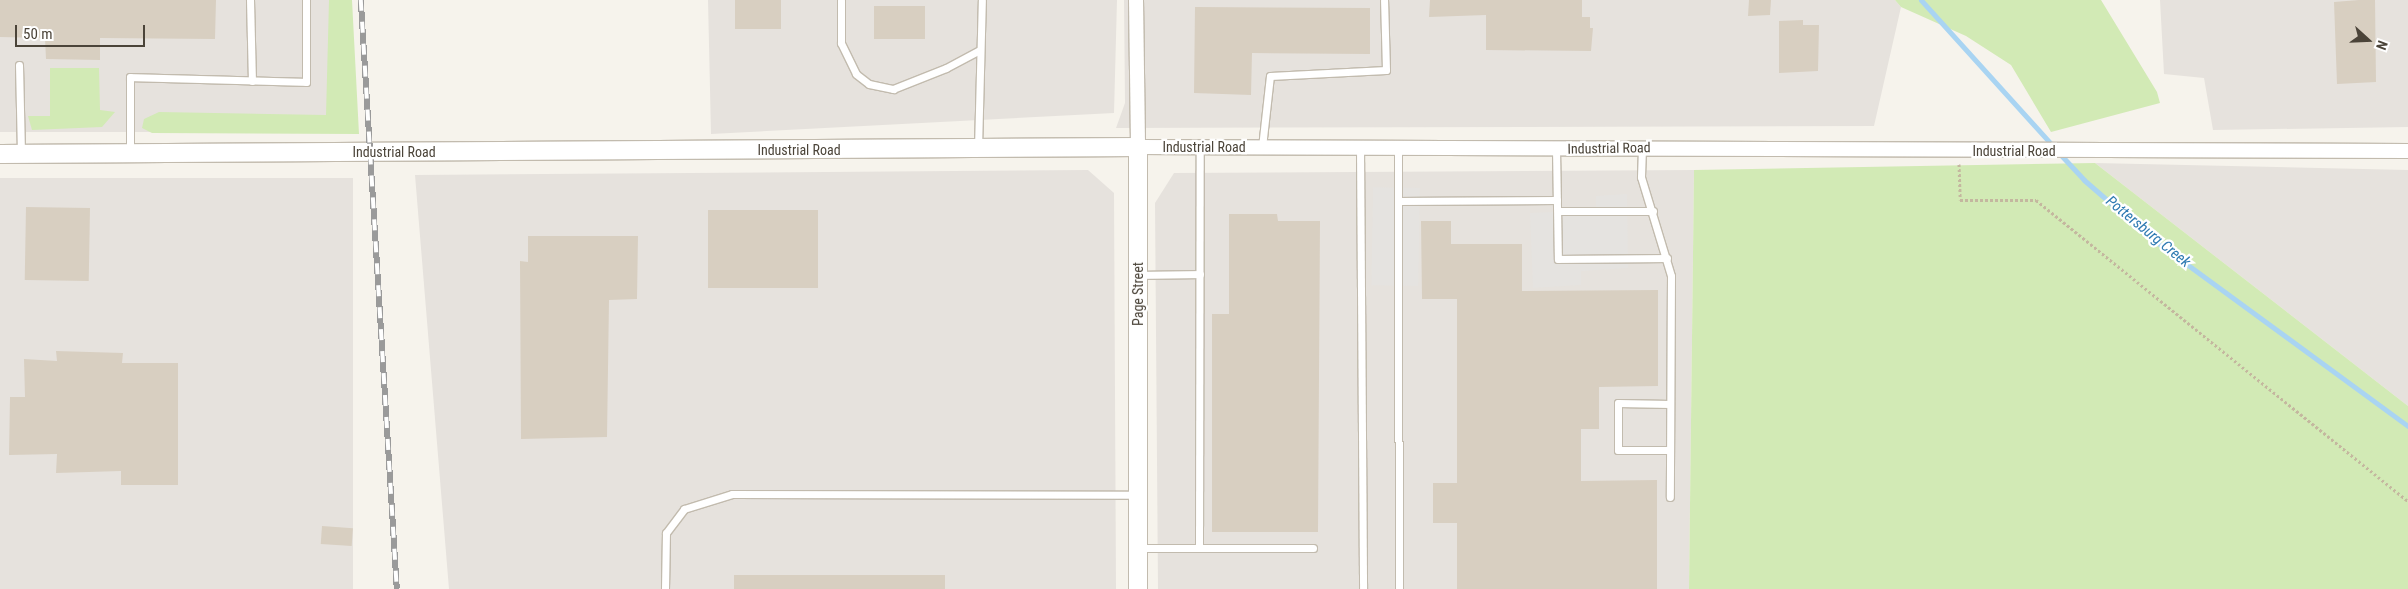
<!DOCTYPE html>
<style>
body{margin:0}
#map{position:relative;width:2408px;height:589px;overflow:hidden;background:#f6f3ec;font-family:"Roboto Condensed",sans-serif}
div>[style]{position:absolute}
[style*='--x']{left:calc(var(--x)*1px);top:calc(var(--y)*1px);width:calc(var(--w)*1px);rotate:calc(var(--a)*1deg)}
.industrial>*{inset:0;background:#e6e2dd;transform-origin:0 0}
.green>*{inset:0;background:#d2eab5}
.parking>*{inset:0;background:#e5e3e0;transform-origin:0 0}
.stream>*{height:5px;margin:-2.5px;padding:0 2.5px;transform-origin:2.5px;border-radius:2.5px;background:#a9d4f2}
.building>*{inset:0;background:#d8cfc1;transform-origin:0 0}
.path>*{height:3px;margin-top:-1.5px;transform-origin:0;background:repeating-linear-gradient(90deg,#c4b79f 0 2.5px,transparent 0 5px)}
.roads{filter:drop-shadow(1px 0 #c2bbae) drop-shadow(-1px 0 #c2bbae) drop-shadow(0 1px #c2bbae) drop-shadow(0 -1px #c2bbae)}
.service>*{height:7px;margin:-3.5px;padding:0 3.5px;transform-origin:3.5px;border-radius:3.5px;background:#fff}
.minor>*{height:14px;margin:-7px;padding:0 7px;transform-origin:7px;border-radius:7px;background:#fff}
.tertiary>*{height:18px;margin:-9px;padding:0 9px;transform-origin:9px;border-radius:9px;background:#fff}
.rail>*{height:5.5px;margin-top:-2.75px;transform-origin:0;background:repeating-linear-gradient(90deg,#fff 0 11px,#9a9a9a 0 22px);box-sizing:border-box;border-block:1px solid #9a9a9a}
span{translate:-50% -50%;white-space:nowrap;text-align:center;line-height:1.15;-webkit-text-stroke:4.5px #fff;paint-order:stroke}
.street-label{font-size:14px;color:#4b4439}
.water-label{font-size:15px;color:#2e7ab2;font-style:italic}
.north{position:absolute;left:2343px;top:15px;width:50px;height:50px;-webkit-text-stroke:4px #fff;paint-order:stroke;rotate:110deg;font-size:14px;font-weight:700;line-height:20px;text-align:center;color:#4b4439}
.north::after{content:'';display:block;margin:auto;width:18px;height:22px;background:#4b4439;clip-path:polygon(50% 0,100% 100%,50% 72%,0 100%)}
.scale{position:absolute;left:15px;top:25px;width:130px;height:22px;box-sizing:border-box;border:2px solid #4b4439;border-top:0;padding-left:6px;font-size:15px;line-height:18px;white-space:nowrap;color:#4b4439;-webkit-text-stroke:4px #fff;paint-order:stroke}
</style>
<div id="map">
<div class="industrial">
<div style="left:0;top:0;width:347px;height:132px"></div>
<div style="clip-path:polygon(708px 0,1117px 0,1114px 113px,711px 134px)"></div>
<div style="clip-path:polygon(1124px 0,1895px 0,1901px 7px,1874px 126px,1116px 128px,1125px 103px)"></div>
<div style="clip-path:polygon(2160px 0,2408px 0,2408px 127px,2213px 130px,2204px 78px,2164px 74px)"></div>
<div style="clip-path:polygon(2095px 163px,2408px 170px,2408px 406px)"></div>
<div style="clip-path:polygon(1088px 170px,1114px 193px,1116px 589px,449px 589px,415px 175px)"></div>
<div style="clip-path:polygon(1694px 170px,1689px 589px,1158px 589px,1155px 203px,1174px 173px)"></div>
<div style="left:0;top:178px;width:353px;height:411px"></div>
</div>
<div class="green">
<div style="clip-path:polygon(329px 0,352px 0,359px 134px,152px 133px,142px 128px,144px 119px,159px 112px,326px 115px)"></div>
<div style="clip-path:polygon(1895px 0,2101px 0,2157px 92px,2160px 103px,2051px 132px,2011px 65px,1966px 36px,1901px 7px)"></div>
<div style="clip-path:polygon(50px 68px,99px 68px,100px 110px,115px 112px,102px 127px,32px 130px,28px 116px,50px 116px)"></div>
<div style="clip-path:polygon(2095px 163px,2408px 406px,2408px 589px,1689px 589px,1694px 170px)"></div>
</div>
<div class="parking">
<div style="left:1420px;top:188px;width:98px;height:47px;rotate:91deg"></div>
<div style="clip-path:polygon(1627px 194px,1628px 268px,1581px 271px,1581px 285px,1533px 288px,1530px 213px,1596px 210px,1596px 196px)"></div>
</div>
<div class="stream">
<div style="--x:1921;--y:0;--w:197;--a:47.9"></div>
<div style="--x:2059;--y:153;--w:37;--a:47"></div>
<div style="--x:2084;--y:180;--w:89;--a:40.9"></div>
<div style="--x:2151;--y:238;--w:318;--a:36.2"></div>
</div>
<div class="building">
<div style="clip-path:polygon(0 0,216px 0,215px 39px,100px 38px,100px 60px,46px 59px,45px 38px,0 37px)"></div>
<div style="left:735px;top:0;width:46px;height:29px"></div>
<div style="clip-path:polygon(1430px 0,1582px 0,1582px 17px,1590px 17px,1590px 28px,1593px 28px,1591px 51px,1486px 50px,1486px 15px,1429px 17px)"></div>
<div style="clip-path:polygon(1749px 0,1771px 0,1770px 15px,1748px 16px)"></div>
<div style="clip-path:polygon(2359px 0,2375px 0,2376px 82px,2337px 84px,2334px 2px)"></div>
<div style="left:925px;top:6px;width:33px;height:51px;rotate:90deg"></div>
<div style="clip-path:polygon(1195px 7px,1370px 8px,1370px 54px,1252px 53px,1251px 95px,1194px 93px)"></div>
<div style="clip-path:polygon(1803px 20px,1803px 25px,1819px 25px,1818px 71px,1779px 73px,1779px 21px)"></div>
<div style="left:26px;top:207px;width:64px;height:73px;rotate:1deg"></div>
<div style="left:708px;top:210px;width:110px;height:78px"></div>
<div style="clip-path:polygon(1229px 214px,1277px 214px,1278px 221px,1320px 221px,1318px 532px,1212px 532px,1212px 314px,1229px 314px)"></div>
<div style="clip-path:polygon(1421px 221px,1451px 221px,1451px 244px,1522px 244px,1522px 291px,1658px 290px,1658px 386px,1599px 387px,1599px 429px,1581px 429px,1581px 481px,1657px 480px,1657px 589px,1457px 589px,1457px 523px,1433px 523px,1433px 483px,1457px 483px,1457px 299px,1422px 299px)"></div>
<div style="clip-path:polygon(528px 236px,638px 236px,637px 299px,609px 300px,607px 437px,521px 439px,520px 261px,528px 262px)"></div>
<div style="clip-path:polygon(56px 351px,123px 353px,122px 363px,178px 363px,178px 485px,121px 485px,121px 471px,56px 473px,57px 454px,9px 455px,10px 397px,25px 397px,24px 359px,57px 361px)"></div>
<div style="left:322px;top:526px;width:31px;height:18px;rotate:4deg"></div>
<div style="left:734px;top:575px;width:211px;height:14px"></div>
</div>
<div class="path">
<div style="--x:1959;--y:164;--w:36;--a:88"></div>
<div style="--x:1960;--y:200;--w:76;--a:0"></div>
<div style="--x:2036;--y:200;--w:479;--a:39"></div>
</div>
<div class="roads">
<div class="service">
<div style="--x:250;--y:0;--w:81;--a:88.6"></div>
<div style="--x:841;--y:0;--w:43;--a:90"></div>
<div style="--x:841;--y:43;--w:34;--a:64"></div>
<div style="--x:856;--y:74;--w:16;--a:38"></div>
<div style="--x:869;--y:84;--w:25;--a:12"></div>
<div style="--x:893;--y:89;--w:57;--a:-21.6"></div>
<div style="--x:946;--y:68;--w:38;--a:-28"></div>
<div style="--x:19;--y:65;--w:89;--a:88.7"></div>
<div style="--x:1262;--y:147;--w:71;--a:-83.6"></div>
<div style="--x:1270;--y:76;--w:116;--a:-3"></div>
<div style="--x:1386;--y:70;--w:70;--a:-91.6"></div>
<div style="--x:978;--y:148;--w:148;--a:-88.5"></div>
<div style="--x:1360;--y:148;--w:441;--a:89.6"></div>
<div style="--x:1398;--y:148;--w:441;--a:89.9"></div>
<div style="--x:1642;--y:148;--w:29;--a:92"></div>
<div style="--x:1641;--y:177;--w:103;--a:73.1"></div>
<div style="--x:1671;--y:276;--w:221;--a:90.3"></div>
<div style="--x:1556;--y:149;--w:110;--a:89"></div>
<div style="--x:1558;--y:259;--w:109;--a:-0.5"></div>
<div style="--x:130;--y:153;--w:76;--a:-90"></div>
<div style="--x:130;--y:77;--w:176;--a:1.6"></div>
<div style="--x:306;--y:82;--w:82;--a:-90"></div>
<div style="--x:1398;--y:201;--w:159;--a:-0.4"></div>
<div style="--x:1558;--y:211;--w:95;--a:0"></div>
<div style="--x:1138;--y:275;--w:62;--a:-0.9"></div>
<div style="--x:1670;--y:450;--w:52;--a:180"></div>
<div style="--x:1618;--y:450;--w:47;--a:-90"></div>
<div style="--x:1618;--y:403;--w:52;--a:1.1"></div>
<div style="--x:1138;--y:548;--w:175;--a:0"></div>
<div style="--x:1199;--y:548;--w:401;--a:-89.9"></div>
<div style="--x:665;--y:589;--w:56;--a:-89"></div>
<div style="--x:666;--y:533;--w:30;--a:-53"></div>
<div style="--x:684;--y:509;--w:50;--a:-17.4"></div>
<div style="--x:732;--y:494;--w:406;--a:0.1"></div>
</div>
<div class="minor">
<div style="--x:1136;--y:0;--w:147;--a:89.2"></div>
<div style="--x:1138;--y:147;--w:1270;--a:0.18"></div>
</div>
<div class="tertiary">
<div style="--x:0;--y:154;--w:1138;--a:-0.35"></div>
<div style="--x:1138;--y:147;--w:442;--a:90"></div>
</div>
</div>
<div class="rail">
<div style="--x:361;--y:0;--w:590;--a:86.5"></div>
</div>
<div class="street-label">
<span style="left:1204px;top:147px">Industrial Road</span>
<span style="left:1609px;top:148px;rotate:-1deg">Industrial Road</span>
<span style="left:799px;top:150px">Industrial Road</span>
<span style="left:2014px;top:151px">Industrial Road</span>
<span style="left:394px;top:152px">Industrial Road</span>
<span style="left:1138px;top:294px;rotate:-90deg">Page Street</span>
</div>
<div class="water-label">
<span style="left:2148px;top:232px;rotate:39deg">Pottersburg Creek</span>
</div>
<div class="north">N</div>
<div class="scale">50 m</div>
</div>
